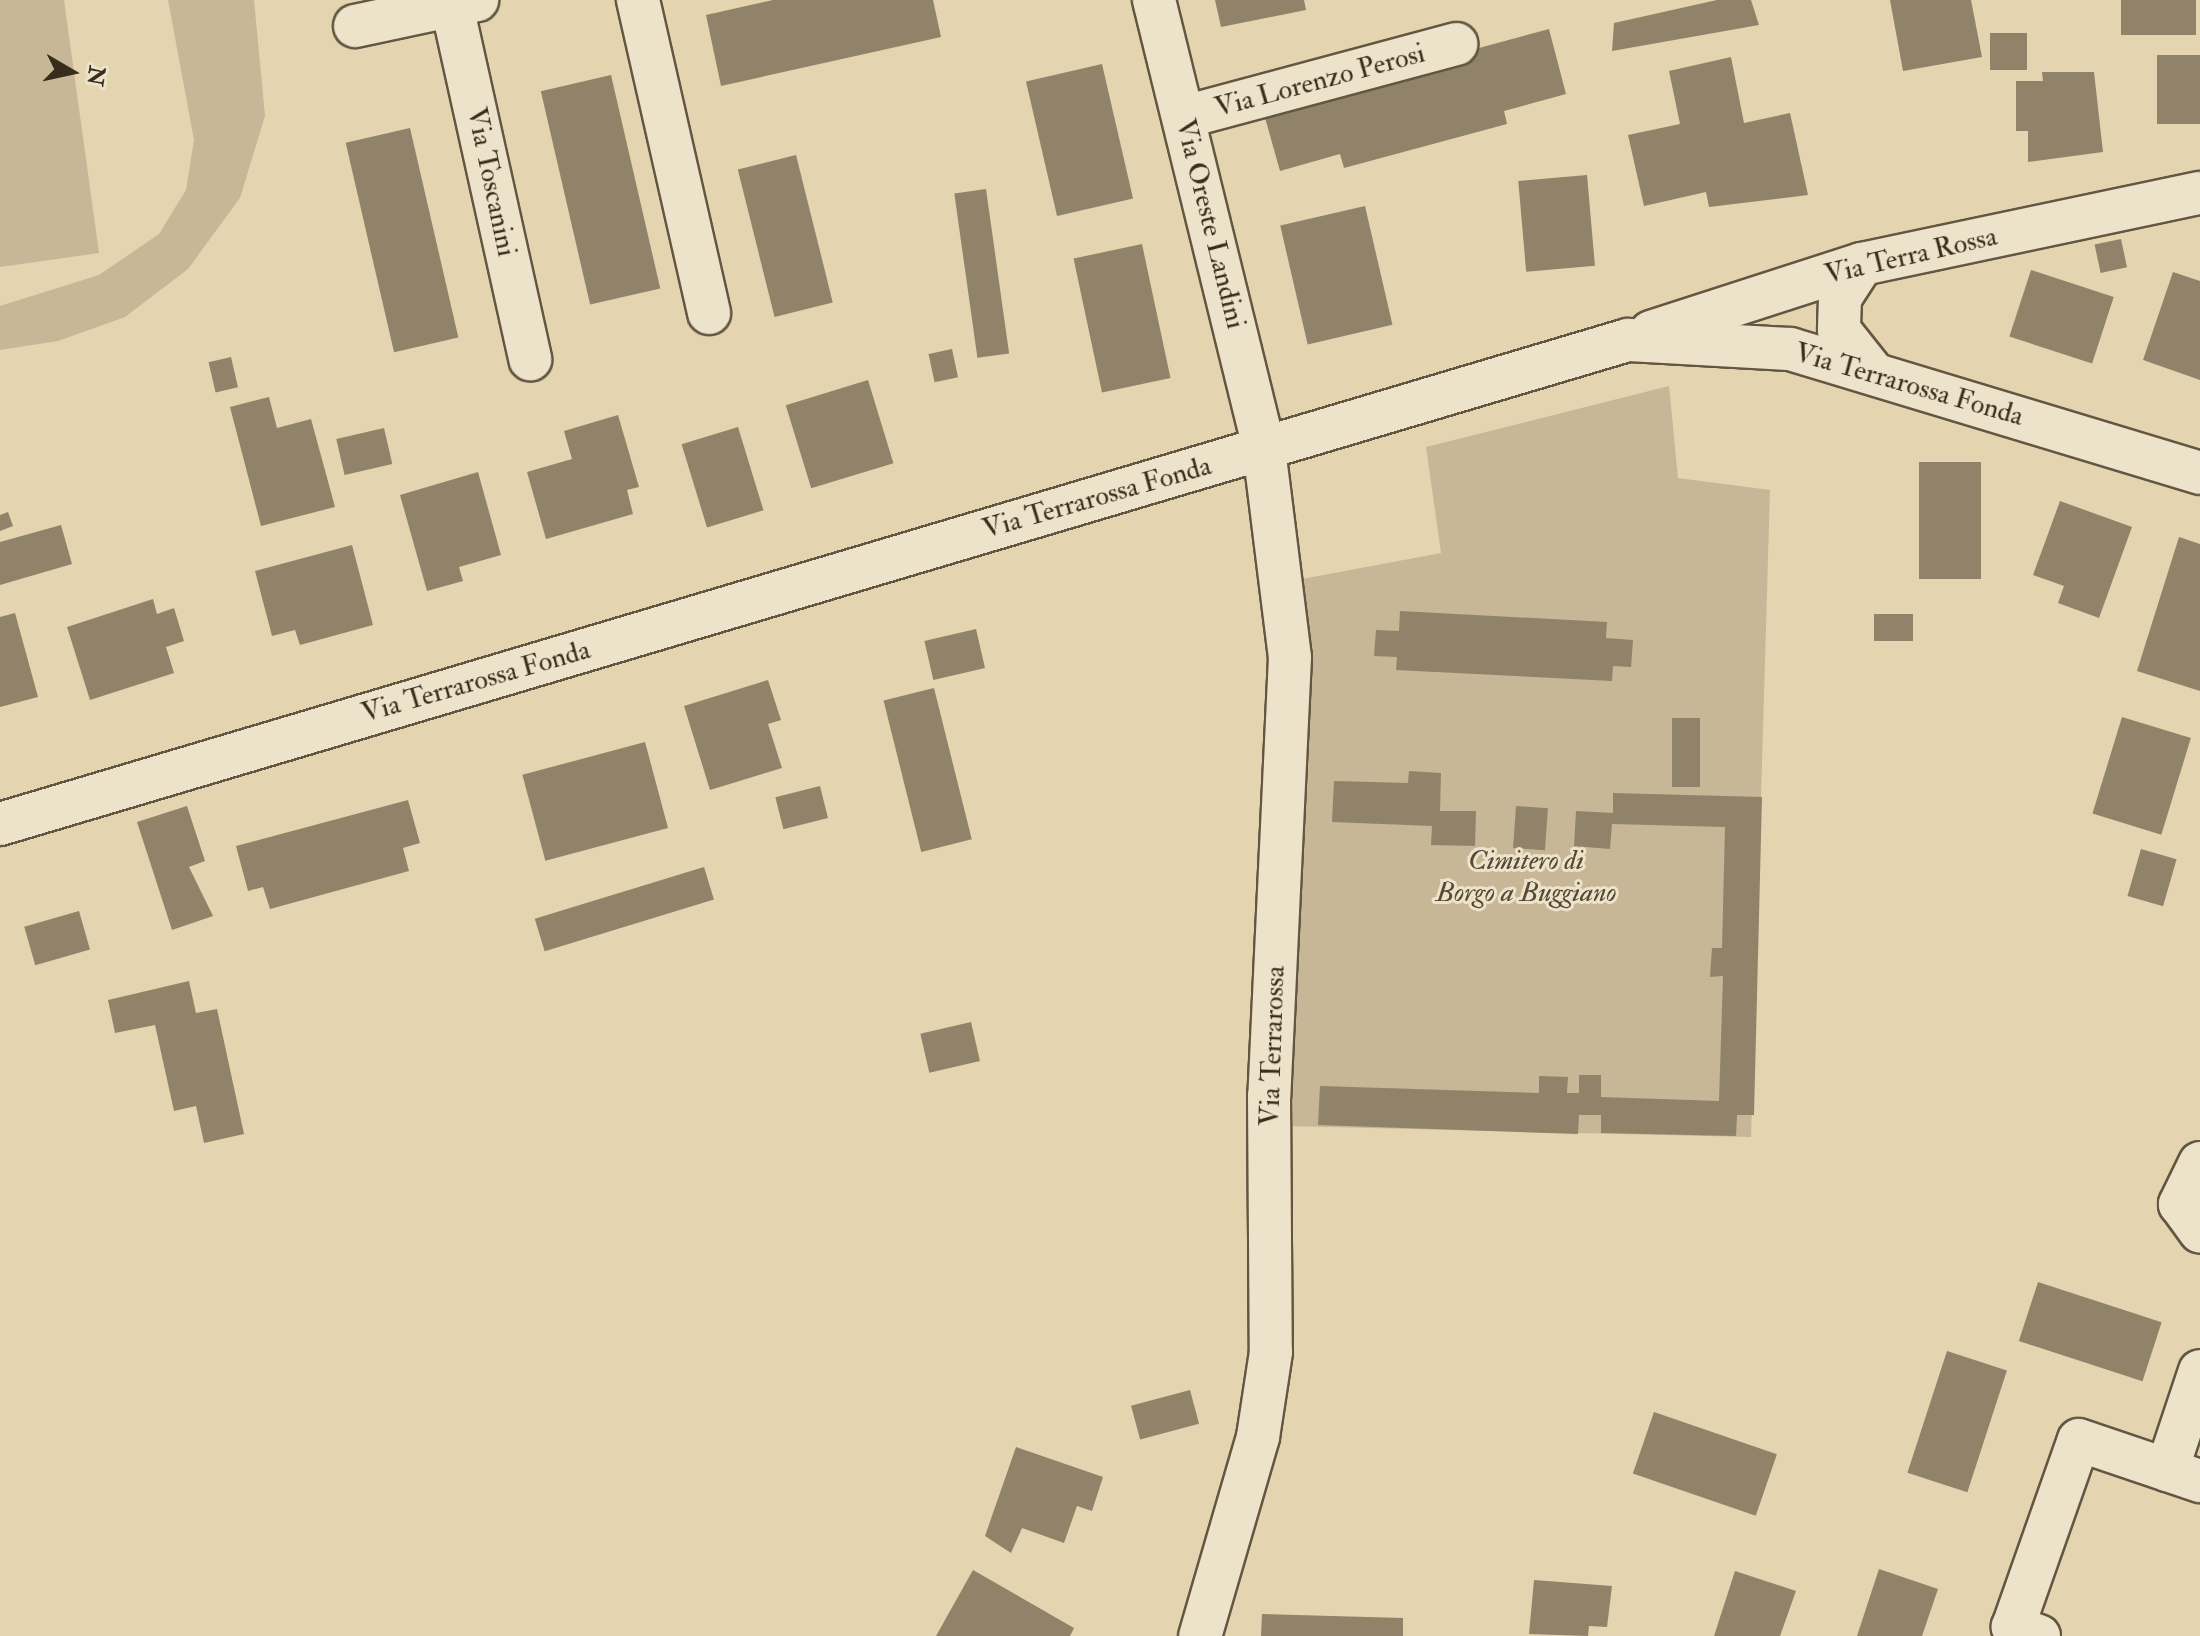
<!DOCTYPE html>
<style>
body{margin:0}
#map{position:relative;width:2200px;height:1636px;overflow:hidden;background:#e4d4af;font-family:"IM FELL Double Pica",serif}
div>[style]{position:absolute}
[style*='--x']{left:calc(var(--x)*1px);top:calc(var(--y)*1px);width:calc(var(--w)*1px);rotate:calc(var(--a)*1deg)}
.green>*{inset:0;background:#c7b796}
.building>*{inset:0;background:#918369;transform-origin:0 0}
.roads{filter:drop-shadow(2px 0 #635642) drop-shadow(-2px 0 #635642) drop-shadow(0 2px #635642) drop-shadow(0 -2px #635642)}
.minor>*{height:42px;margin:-21px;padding:0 21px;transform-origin:21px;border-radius:21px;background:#ede3cb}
span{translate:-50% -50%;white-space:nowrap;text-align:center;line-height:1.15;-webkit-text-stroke:6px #ede3cb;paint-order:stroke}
.street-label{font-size:28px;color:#382c1d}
.park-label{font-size:28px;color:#554835;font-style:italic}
.north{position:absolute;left:32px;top:32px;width:80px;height:80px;-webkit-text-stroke:6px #ede3cb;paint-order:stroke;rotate:99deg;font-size:22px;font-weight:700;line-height:32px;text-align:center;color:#382c1d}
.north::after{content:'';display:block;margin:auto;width:28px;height:36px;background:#382c1d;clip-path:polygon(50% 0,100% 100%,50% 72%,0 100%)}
</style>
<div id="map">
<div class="green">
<div style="clip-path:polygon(0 0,64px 0,99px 253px,0 267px)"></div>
<div style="clip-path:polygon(168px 0,254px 0,265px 116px,240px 198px,188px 269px,125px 317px,58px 341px,0 350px,0 306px,99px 275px,159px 234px,186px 190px,194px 140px)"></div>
<div style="clip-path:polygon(1669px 386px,1678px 478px,1770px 490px,1751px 1137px,1286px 1126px,1302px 579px,1441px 553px,1426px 447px)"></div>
</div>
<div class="building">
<div style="clip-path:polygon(773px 0,933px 0,941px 37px,721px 86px,706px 15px)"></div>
<div style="clip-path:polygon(1215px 0,1304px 0,1306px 10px,1221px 27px)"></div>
<div style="clip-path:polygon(1717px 0,1751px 0,1759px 25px,1612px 51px,1614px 23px)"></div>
<div style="clip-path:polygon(1890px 0,1971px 0,1982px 57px,1903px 71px)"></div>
<div style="left:2121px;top:0;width:75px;height:35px"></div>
<div style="clip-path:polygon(1549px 29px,1566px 94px,1504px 111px,1507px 124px,1344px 168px,1340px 154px,1280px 171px,1262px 107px)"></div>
<div style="left:1990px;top:33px;width:37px;height:37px"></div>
<div style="left:2157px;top:55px;width:43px;height:69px"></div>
<div style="clip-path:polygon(1731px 57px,1744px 123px,1790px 113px,1808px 195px,1709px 207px,1706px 192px,1644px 206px,1628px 135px,1680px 124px,1669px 71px)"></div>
<div style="left:1102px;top:64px;width:138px;height:78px;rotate:77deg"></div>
<div style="clip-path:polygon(2042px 72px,2094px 72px,2103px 152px,2028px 162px,2028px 131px,2016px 131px,2016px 81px,2043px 81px)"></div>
<div style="left:611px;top:75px;width:219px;height:72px;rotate:77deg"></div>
<div style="left:410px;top:128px;width:215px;height:66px;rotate:77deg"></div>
<div style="left:796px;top:155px;width:152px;height:60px;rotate:76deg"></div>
<div style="left:1587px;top:175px;width:91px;height:69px;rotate:85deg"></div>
<div style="left:986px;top:189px;width:166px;height:32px;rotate:82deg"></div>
<div style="left:1365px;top:206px;width:122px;height:87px;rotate:77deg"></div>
<div style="left:2121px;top:239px;width:29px;height:27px;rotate:78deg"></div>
<div style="left:1142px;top:244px;width:137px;height:70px;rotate:78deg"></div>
<div style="left:2031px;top:270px;width:87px;height:70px;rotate:18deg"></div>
<div style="clip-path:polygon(2173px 272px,2200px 281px,2200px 380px,2143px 360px)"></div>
<div style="left:952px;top:349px;width:29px;height:24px;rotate:78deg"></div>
<div style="left:231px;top:357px;width:31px;height:23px;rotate:77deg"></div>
<div style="left:868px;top:380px;width:87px;height:86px;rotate:73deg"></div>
<div style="clip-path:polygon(269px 397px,277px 428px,311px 419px,335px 507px,261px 526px,230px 407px)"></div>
<div style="clip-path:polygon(618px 415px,639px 487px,627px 490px,633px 514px,546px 539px,527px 472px,572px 459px,564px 431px)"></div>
<div style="left:738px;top:427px;width:87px;height:59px;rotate:73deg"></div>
<div style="left:384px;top:428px;width:37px;height:49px;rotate:77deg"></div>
<div style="left:1981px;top:462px;width:117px;height:62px;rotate:90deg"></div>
<div style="clip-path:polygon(478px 472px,501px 555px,459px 567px,463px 581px,427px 591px,400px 495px)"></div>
<div style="clip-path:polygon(2060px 501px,2132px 527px,2099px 618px,2058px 603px,2064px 586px,2033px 575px)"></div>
<div style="clip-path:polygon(8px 512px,13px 526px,0 531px,0 515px)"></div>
<div style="clip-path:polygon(61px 525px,72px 564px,0 585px,0 542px)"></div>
<div style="clip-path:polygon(2179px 537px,2200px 544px,2200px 691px,2137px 671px)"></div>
<div style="clip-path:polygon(352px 545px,373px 625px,300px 645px,295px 630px,272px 636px,255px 571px)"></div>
<div style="clip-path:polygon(153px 599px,157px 614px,174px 608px,184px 641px,166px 647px,174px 673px,90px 700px,67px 627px)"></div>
<div style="clip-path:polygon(1400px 611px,1607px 622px,1606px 638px,1633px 640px,1631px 667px,1613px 666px,1612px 681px,1396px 670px,1397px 657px,1374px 656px,1376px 630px,1399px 631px)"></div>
<div style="clip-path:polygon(15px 613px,38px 697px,0 707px,0 617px)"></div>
<div style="left:1874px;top:614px;width:39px;height:27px"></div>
<div style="left:976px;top:629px;width:40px;height:53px;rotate:77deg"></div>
<div style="clip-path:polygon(768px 680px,781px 720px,768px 724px,782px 768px,710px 790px,684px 706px)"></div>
<div style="left:934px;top:688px;width:156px;height:52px;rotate:76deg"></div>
<div style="left:2122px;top:717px;width:72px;height:101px;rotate:17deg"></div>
<div style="left:1672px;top:718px;width:28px;height:69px"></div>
<div style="left:645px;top:742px;width:89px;height:127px;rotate:75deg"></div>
<div style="clip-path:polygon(1409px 771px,1441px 773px,1440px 811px,1476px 811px,1475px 846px,1431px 845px,1432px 826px,1332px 822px,1334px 781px,1408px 783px)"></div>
<div style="left:820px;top:786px;width:33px;height:46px;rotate:76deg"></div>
<div style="clip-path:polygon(1613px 793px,1762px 797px,1754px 1115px,1737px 1115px,1736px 1136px,1601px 1133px,1601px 1115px,1579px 1115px,1578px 1134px,1318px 1125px,1320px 1086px,1539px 1093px,1539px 1076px,1568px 1077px,1567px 1093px,1579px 1093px,1579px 1075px,1601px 1075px,1601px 1097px,1719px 1101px,1723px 976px,1710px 977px,1712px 948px,1722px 948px,1725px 827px,1612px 824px,1610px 849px,1574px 846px,1576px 811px,1613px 813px)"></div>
<div style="clip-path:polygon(408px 800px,420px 843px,403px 848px,409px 871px,270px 909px,263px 887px,248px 891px,236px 846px)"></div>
<div style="clip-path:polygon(187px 806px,205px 861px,189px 867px,213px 916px,172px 930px,137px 822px)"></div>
<div style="left:1516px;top:806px;width:32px;height:42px;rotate:4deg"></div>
<div style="left:2141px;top:849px;width:37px;height:49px;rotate:16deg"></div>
<div style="left:704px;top:867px;width:34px;height:177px;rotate:73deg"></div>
<div style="left:79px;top:911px;width:40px;height:57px;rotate:74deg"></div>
<div style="clip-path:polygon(189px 981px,196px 1013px,217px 1009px,244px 1134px,204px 1143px,196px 1106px,174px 1111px,155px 1025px,115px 1033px,108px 1000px)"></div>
<div style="left:971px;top:1022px;width:40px;height:52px;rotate:77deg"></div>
<div style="left:2038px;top:1282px;width:130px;height:62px;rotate:18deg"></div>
<div style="left:1947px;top:1351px;width:63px;height:128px;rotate:18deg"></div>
<div style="left:1190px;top:1390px;width:35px;height:61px;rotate:75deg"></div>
<div style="left:1654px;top:1412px;width:130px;height:65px;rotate:19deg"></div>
<div style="clip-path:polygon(1016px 1447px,1103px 1477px,1092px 1511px,1077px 1506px,1064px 1543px,1022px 1528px,1011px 1553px,985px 1536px)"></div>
<div style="clip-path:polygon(1879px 1569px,1938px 1589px,1922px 1636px,1857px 1636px)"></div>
<div style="clip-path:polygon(973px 1570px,1074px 1628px,1070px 1636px,936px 1636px)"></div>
<div style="clip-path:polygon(1735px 1571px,1796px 1591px,1780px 1636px,1714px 1636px)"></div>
<div style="clip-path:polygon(1534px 1580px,1612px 1586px,1607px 1627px,1589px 1626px,1588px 1636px,1529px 1634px)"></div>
<div style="clip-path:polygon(1262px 1614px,1403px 1618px,1403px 1636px,1261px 1636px)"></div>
</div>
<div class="roads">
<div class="minor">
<div style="--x:638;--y:0;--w:321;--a:77.2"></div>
<div style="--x:1154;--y:0;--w:462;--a:76.2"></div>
<div style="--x:1264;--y:449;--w:210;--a:82.9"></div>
<div style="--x:1290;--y:657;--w:440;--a:92.7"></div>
<div style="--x:1269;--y:1096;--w:256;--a:89.6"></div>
<div style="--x:1271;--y:1352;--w:86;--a:98.7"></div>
<div style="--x:1258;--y:1437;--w:207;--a:106.2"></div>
<div style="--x:452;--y:6;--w:362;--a:77.5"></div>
<div style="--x:355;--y:26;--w:125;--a:-12"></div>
<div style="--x:1184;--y:117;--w:282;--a:-15"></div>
<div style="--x:1862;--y:264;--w:40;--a:122.9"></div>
<div style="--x:1840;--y:298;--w:32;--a:92"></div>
<div style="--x:1839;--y:330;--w:51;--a:51.3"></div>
<div style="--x:1651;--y:332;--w:222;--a:-17.9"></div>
<div style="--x:1862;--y:264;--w:345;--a:-11.9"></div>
<div style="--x:0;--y:824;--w:1698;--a:-16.56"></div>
<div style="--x:1628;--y:340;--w:162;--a:3.2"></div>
<div style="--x:1790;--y:349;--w:428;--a:16.8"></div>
<div style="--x:2200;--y:1163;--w:46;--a:116"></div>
<div style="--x:2180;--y:1204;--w:34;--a:54"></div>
<div style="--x:2167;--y:1470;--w:104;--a:-71.6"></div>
<div style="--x:2039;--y:1636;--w:28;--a:-161"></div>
<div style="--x:2013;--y:1627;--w:198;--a:-70.6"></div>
<div style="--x:2079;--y:1440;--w:128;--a:18.7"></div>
</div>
</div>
<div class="street-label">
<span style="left:1320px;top:81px;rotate:-15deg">Via Lorenzo Perosi</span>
<span style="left:491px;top:182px;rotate:78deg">Via Toscanini</span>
<span style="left:1210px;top:224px;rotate:76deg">Via Oreste Landini</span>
<span style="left:1911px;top:256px;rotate:-13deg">Via Terra Rossa</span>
<span style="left:1909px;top:385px;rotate:16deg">Via Terrarossa Fonda</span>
<span style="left:1097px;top:498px;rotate:-16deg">Via Terrarossa Fonda</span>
<span style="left:476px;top:682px;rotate:-16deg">Via Terrarossa Fonda</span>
<span style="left:1273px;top:1046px;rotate:-88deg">Via Terrarossa</span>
</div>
<div class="park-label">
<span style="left:1526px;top:877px">Cimitero di<br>Borgo a Buggiano</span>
</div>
<div class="north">N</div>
</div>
